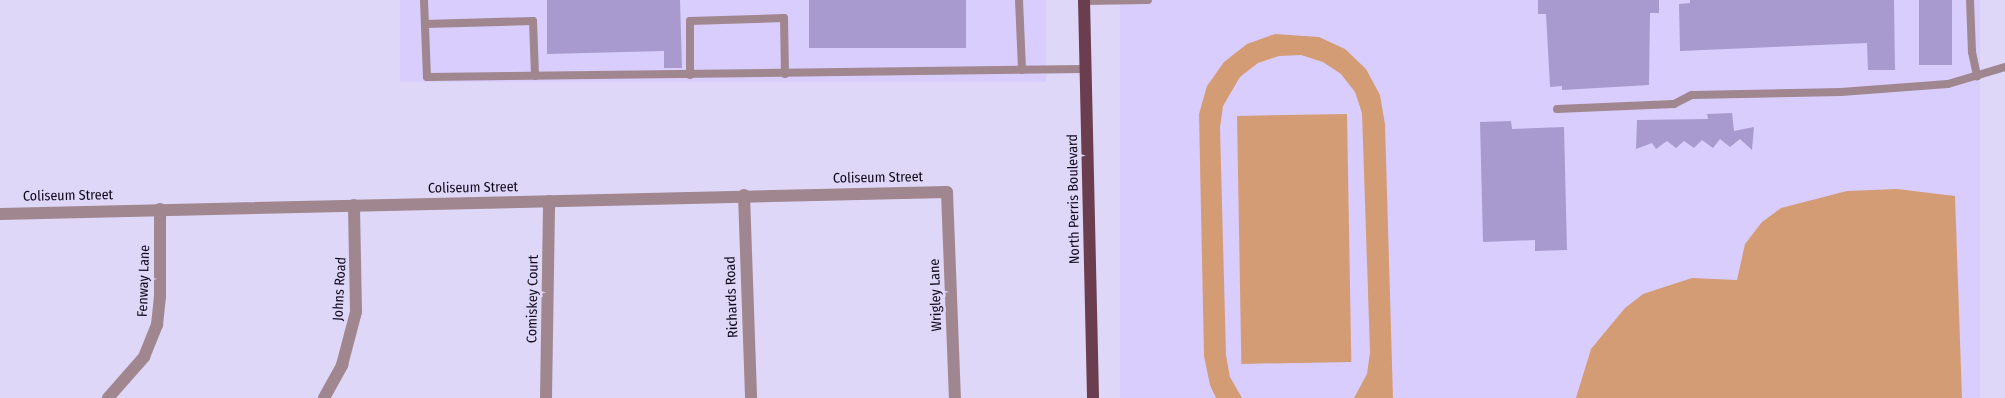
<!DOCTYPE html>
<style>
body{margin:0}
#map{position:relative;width:2005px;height:398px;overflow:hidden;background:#dfd7f8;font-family:"Fira Sans Condensed",sans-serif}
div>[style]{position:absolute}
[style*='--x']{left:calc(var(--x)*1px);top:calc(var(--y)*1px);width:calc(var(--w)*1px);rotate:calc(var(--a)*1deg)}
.built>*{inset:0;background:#d9cdfe;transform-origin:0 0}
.green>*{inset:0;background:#d49c74;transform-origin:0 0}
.building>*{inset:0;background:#a89ace;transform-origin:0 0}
.service>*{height:8px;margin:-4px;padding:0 4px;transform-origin:4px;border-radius:4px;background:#a0868e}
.minor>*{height:12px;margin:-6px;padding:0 6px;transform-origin:6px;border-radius:6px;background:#a0868e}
.primary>*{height:12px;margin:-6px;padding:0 6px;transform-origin:6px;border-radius:6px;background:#6a3e4e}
span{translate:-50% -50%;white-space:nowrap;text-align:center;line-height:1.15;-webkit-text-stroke:5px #dfd7f8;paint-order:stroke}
.street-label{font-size:14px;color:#0f091c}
</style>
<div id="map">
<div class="built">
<div style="left:400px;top:0;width:646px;height:82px"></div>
<div style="left:1120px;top:0;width:860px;height:398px"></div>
</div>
<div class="green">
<div style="clip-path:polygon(1275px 34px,1319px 37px,1345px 49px,1366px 69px,1380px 95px,1385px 124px,1393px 398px,1354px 398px,1367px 374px,1370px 352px,1362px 113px,1355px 92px,1341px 74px,1323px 62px,1301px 55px,1279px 56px,1258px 63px,1240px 77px,1223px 106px,1220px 128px,1226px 355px,1230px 377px,1242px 398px,1216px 398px,1210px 385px,1204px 356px,1199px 114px,1207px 86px,1224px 62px,1247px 44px)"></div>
<div style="left:1347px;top:114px;width:248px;height:110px;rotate:89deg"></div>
<div style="clip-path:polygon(1897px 189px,1955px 196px,1962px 398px,1576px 398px,1591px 349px,1625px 308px,1643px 294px,1692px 278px,1737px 280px,1745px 244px,1762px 222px,1781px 208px,1847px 191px)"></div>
</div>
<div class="building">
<div style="clip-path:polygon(547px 0,680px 0,682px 68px,664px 68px,664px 51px,547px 54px)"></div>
<div style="left:809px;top:0;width:157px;height:48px"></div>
<div style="clip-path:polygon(1538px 0,1659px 0,1659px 13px,1650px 13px,1649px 85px,1562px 90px,1562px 86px,1550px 87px,1546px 14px,1538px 14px)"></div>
<div style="clip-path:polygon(1690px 0,1894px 0,1895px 70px,1868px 70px,1867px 43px,1680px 51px,1679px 4px,1690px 3px)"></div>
<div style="left:1919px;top:0;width:33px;height:65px"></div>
<div style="clip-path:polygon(1732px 113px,1734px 131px,1754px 127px,1752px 150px,1740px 139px,1730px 147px,1720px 139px,1713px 148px,1702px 140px,1694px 148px,1684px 141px,1676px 148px,1667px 141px,1656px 149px,1652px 143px,1636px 149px,1637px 120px,1708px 119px,1707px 114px)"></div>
<div style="clip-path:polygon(1511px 121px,1512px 129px,1564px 127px,1567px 250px,1535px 251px,1535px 240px,1483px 242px,1480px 122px)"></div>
</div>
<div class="service">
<div style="--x:424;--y:0;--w:77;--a:87.8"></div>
<div style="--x:427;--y:77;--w:659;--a:-0.7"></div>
<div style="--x:1019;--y:0;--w:70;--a:87.5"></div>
<div style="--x:1970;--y:0;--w:52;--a:87.8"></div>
<div style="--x:1972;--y:52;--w:25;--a:78"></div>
<div style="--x:1084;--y:1;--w:64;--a:-0.9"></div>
<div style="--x:425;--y:24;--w:108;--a:-1.6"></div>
<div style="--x:533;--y:21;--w:55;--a:87.9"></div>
<div style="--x:690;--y:75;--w:54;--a:-90"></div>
<div style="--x:690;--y:21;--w:94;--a:-1.8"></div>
<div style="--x:784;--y:18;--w:56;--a:89"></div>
<div style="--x:1557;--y:109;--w:117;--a:-2.4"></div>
<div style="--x:1674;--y:104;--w:20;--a:-27"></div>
<div style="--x:1692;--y:95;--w:149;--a:-1.2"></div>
<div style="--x:1841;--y:92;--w:107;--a:-4.3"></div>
<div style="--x:1948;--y:84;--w:59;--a:-16.6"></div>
</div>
<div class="minor">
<div style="--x:744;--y:195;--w:203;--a:88"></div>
<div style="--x:0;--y:214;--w:947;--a:-1.33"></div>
<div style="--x:947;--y:192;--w:206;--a:87.8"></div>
<div style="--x:108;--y:398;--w:55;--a:-48.7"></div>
<div style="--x:144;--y:357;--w:35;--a:-68"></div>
<div style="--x:157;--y:325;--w:28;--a:-84"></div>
<div style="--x:160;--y:297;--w:88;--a:-90"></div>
<div style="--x:324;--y:398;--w:38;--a:-61"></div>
<div style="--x:342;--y:365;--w:55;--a:-75.2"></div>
<div style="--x:356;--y:312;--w:107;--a:-91.1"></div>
<div style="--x:546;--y:398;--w:197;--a:-89.1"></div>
</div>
<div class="primary">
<div style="--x:1084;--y:0;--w:398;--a:88.7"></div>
</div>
<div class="street-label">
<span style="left:878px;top:178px;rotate:-1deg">Coliseum Street</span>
<span style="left:473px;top:188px;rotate:-1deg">Coliseum Street</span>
<span style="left:68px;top:196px;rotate:-1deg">Coliseum Street</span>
<span style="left:1074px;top:199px;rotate:-91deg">North Perris Boulevard</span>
<span style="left:144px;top:281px;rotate:-88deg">Fenway Lane</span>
<span style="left:340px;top:289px;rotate:-87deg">Johns Road</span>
<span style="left:936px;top:295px;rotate:-92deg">Wrigley Lane</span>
<span style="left:732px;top:297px;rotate:-92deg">Richards Road</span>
<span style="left:533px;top:299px;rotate:-89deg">Comiskey Court</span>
</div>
</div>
